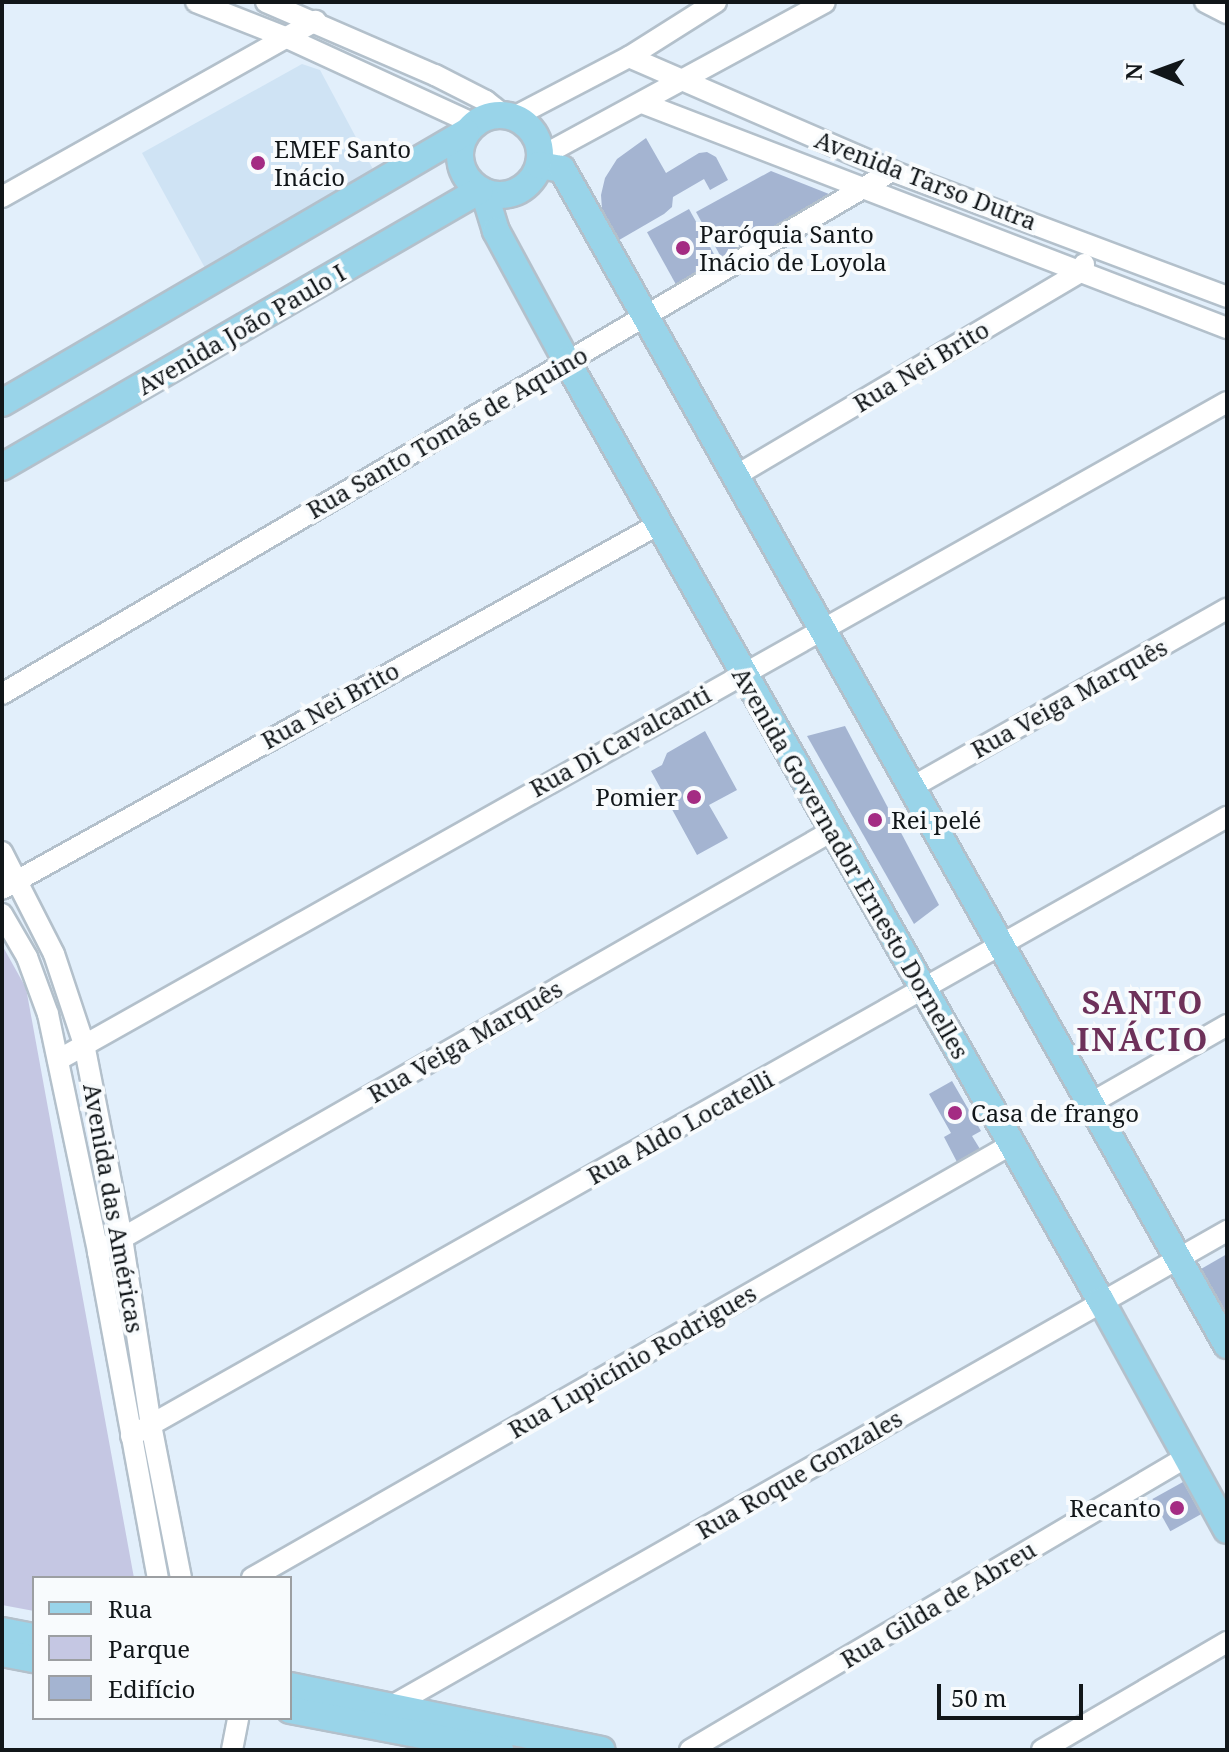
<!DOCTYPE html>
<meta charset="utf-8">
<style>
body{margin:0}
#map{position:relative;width:1229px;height:1752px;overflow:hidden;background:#e2effb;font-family:"Noto Serif",serif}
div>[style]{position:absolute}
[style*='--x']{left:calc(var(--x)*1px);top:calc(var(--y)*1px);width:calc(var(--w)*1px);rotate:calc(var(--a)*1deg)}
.built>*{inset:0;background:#cfe3f4}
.green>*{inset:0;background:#c5c7e3}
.building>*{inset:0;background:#a4b4d1;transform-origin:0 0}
.roads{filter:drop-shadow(2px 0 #b3c0cb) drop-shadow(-2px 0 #b3c0cb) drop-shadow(0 2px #b3c0cb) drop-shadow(0 -2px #b3c0cb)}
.minor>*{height:20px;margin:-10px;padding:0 10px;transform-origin:10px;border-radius:10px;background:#fff}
.major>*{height:26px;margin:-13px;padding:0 13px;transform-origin:13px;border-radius:13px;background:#99d4e9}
.major>.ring{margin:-13px;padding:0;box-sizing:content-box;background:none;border:26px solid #99d4e9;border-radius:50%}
.dots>*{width:22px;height:22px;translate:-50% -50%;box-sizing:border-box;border:4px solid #f8fbfd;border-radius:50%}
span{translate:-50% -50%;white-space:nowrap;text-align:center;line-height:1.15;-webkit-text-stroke:8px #f8fbfd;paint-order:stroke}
.poi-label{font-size:24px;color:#111619}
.left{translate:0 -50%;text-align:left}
.right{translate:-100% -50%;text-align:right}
.street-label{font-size:24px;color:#111619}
.district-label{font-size:32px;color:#6d315a;font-weight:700;letter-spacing:2px}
.frame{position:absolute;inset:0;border:4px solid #111619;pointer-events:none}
.legend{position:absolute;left:32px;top:1576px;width:260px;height:144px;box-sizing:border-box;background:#f8fbfd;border:2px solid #9c9fa2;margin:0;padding:10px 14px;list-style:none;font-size:24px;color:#111619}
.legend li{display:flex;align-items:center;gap:16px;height:40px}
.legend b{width:40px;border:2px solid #9c9fa2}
.north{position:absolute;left:1117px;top:32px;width:80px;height:80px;-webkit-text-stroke:6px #f8fbfd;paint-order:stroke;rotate:271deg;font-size:22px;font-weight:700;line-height:32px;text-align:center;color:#111619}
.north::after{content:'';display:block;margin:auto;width:28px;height:36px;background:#111619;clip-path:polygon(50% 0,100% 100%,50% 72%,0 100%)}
.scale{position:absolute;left:937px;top:1684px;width:146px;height:36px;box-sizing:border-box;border:4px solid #111619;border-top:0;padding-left:10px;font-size:24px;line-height:28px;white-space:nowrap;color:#111619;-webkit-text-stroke:6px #f8fbfd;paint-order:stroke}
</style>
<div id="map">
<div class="built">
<div style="clip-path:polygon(302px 64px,320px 70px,375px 173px,205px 268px,142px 153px)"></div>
</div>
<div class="green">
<div style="clip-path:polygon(2px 945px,26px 988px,134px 1578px,34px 1578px,34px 1611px,2px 1605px)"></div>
</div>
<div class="building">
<div style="clip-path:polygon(646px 138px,666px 173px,699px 153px,707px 152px,716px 157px,728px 180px,710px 190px,704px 179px,673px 197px,672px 207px,664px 214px,614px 243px,603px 224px,601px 195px,605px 178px,617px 159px)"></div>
<div style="clip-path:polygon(771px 171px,829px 194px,828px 197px,721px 257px,696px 212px)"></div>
<div style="left:689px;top:209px;width:63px;height:48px;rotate:61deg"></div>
<div style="clip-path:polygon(845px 726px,939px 905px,914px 924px,807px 736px)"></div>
<div style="clip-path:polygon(705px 731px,737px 790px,709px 805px,728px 838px,697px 855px,651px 771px,662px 765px,667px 753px)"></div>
<div style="clip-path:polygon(952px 1081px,981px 1131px,972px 1136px,980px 1149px,957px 1162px,944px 1137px,951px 1133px,929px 1094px)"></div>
<div style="clip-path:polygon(1227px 1254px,1227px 1314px,1201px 1269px)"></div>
<div style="left:1183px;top:1482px;width:37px;height:35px;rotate:61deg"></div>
</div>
<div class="roads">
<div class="minor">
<div style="--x:196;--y:2;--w:96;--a:21.5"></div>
<div style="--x:285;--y:37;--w:208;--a:24.7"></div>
<div style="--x:266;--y:2;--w:184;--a:23.4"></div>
<div style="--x:435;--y:75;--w:57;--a:27"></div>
<div style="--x:486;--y:101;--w:22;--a:39"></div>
<div style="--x:1205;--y:2;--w:25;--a:27"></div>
<div style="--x:629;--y:57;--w:287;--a:23.4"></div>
<div style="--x:892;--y:171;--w:358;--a:20.6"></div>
<div style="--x:642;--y:103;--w:627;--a:21.04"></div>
<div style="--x:514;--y:117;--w:130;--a:-27.6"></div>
<div style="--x:629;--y:57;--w:103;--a:-32.3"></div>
<div style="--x:540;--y:157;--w:324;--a:-28.5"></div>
<div style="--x:2;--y:197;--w:360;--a:-29.3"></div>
<div style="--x:737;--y:475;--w:399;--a:-30.6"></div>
<div style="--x:1080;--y:272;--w:9;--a:-63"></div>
<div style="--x:2;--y:694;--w:1032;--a:-30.44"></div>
<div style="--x:912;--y:787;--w:362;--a:-29.5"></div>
<div style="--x:2;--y:852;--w:114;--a:63"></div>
<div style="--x:54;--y:954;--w:95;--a:71.6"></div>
<div style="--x:84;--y:1044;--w:198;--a:78.9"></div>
<div style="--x:122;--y:1238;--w:189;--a:81.2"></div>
<div style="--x:151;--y:1425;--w:156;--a:78.9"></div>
<div style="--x:2;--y:889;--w:752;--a:-29.05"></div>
<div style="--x:2;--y:914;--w:50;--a:59.8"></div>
<div style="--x:27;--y:957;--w:61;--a:69.8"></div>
<div style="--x:48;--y:1014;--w:243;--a:78.1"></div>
<div style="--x:98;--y:1252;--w:331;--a:79.6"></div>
<div style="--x:58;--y:1060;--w:1341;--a:-29.37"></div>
<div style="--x:1091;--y:1103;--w:157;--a:-29.8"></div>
<div style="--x:98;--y:1252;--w:846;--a:-29.84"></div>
<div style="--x:131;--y:1436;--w:1259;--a:-29.46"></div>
<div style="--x:252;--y:1578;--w:875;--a:-29.73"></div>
<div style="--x:389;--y:1712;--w:5;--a:-79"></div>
<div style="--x:390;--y:1707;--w:963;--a:-29.63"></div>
<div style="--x:232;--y:1750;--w:33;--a:-79"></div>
<div style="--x:690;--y:1750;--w:575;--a:-30.54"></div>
<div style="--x:1042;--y:1750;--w:214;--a:-30.3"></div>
</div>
<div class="major">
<div class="ring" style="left:460px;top:115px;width:54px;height:54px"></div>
<div style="--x:539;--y:165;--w:23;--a:10"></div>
<div style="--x:562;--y:169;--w:1351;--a:60.51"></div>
<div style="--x:484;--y:192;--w:41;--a:72.9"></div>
<div style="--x:496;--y:231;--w:147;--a:61.5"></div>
<div style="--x:566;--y:360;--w:1082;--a:60.38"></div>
<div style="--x:1101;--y:1301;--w:261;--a:61.2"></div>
<div style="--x:2;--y:403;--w:537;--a:-30.29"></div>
<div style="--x:2;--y:467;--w:552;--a:-30.09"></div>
<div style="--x:2;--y:1631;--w:33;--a:11"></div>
<div style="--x:2;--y:1653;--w:33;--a:11"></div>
<div style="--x:290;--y:1686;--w:318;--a:11.6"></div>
<div style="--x:290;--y:1710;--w:214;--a:10.8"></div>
</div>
</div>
<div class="dots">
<div style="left:258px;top:163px;background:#a42c83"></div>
<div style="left:683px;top:248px;background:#a42c83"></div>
<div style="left:694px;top:797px;background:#a42c83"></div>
<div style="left:875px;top:820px;background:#a42c83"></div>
<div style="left:955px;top:1113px;background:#a42c83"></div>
<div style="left:1177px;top:1508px;background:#a42c83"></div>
</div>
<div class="poi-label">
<span class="left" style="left:274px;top:163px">EMEF Santo<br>Inácio</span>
<span class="left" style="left:699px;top:248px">Paróquia Santo<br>Inácio de Loyola</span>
<span class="right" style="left:678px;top:797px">Pomier</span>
<span class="left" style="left:891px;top:820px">Rei pelé</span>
<span class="left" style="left:971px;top:1113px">Casa de frango</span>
<span class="right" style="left:1161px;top:1508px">Recanto</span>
</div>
<div class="street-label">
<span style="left:926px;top:180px;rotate:21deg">Avenida Tarso Dutra</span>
<span style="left:241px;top:329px;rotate:-30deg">Avenida João Paulo I</span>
<span style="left:921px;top:366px;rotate:-31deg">Rua Nei Brito</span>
<span style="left:447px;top:432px;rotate:-30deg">Rua Santo Tomás de Aquino</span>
<span style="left:1069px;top:698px;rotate:-29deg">Rua Veiga Marquês</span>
<span style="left:330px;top:705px;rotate:-29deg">Rua Nei Brito</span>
<span style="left:620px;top:741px;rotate:-29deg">Rua Di Cavalcanti</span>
<span style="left:851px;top:863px;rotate:60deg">Avenida Governador Ernesto Dornelles</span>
<span style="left:465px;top:1041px;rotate:-30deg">Rua Veiga Marquês</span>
<span style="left:680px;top:1127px;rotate:-29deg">Rua Aldo Locatelli</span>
<span style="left:114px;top:1208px;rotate:80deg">Avenida das Américas</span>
<span style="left:632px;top:1361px;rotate:-30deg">Rua Lupicínio Rodrigues</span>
<span style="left:799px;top:1474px;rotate:-30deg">Rua Roque Gonzales</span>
<span style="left:938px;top:1604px;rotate:-31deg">Rua Gilda de Abreu</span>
</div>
<div class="district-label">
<span style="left:1143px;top:1021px">SANTO<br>INÁCIO</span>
</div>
<div class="frame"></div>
<ul class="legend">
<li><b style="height:10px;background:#99d4e9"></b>Rua</li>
<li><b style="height:22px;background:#c5c7e3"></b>Parque</li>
<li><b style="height:22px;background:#a4b4d1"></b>Edifício</li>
</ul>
<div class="north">N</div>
<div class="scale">50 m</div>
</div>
